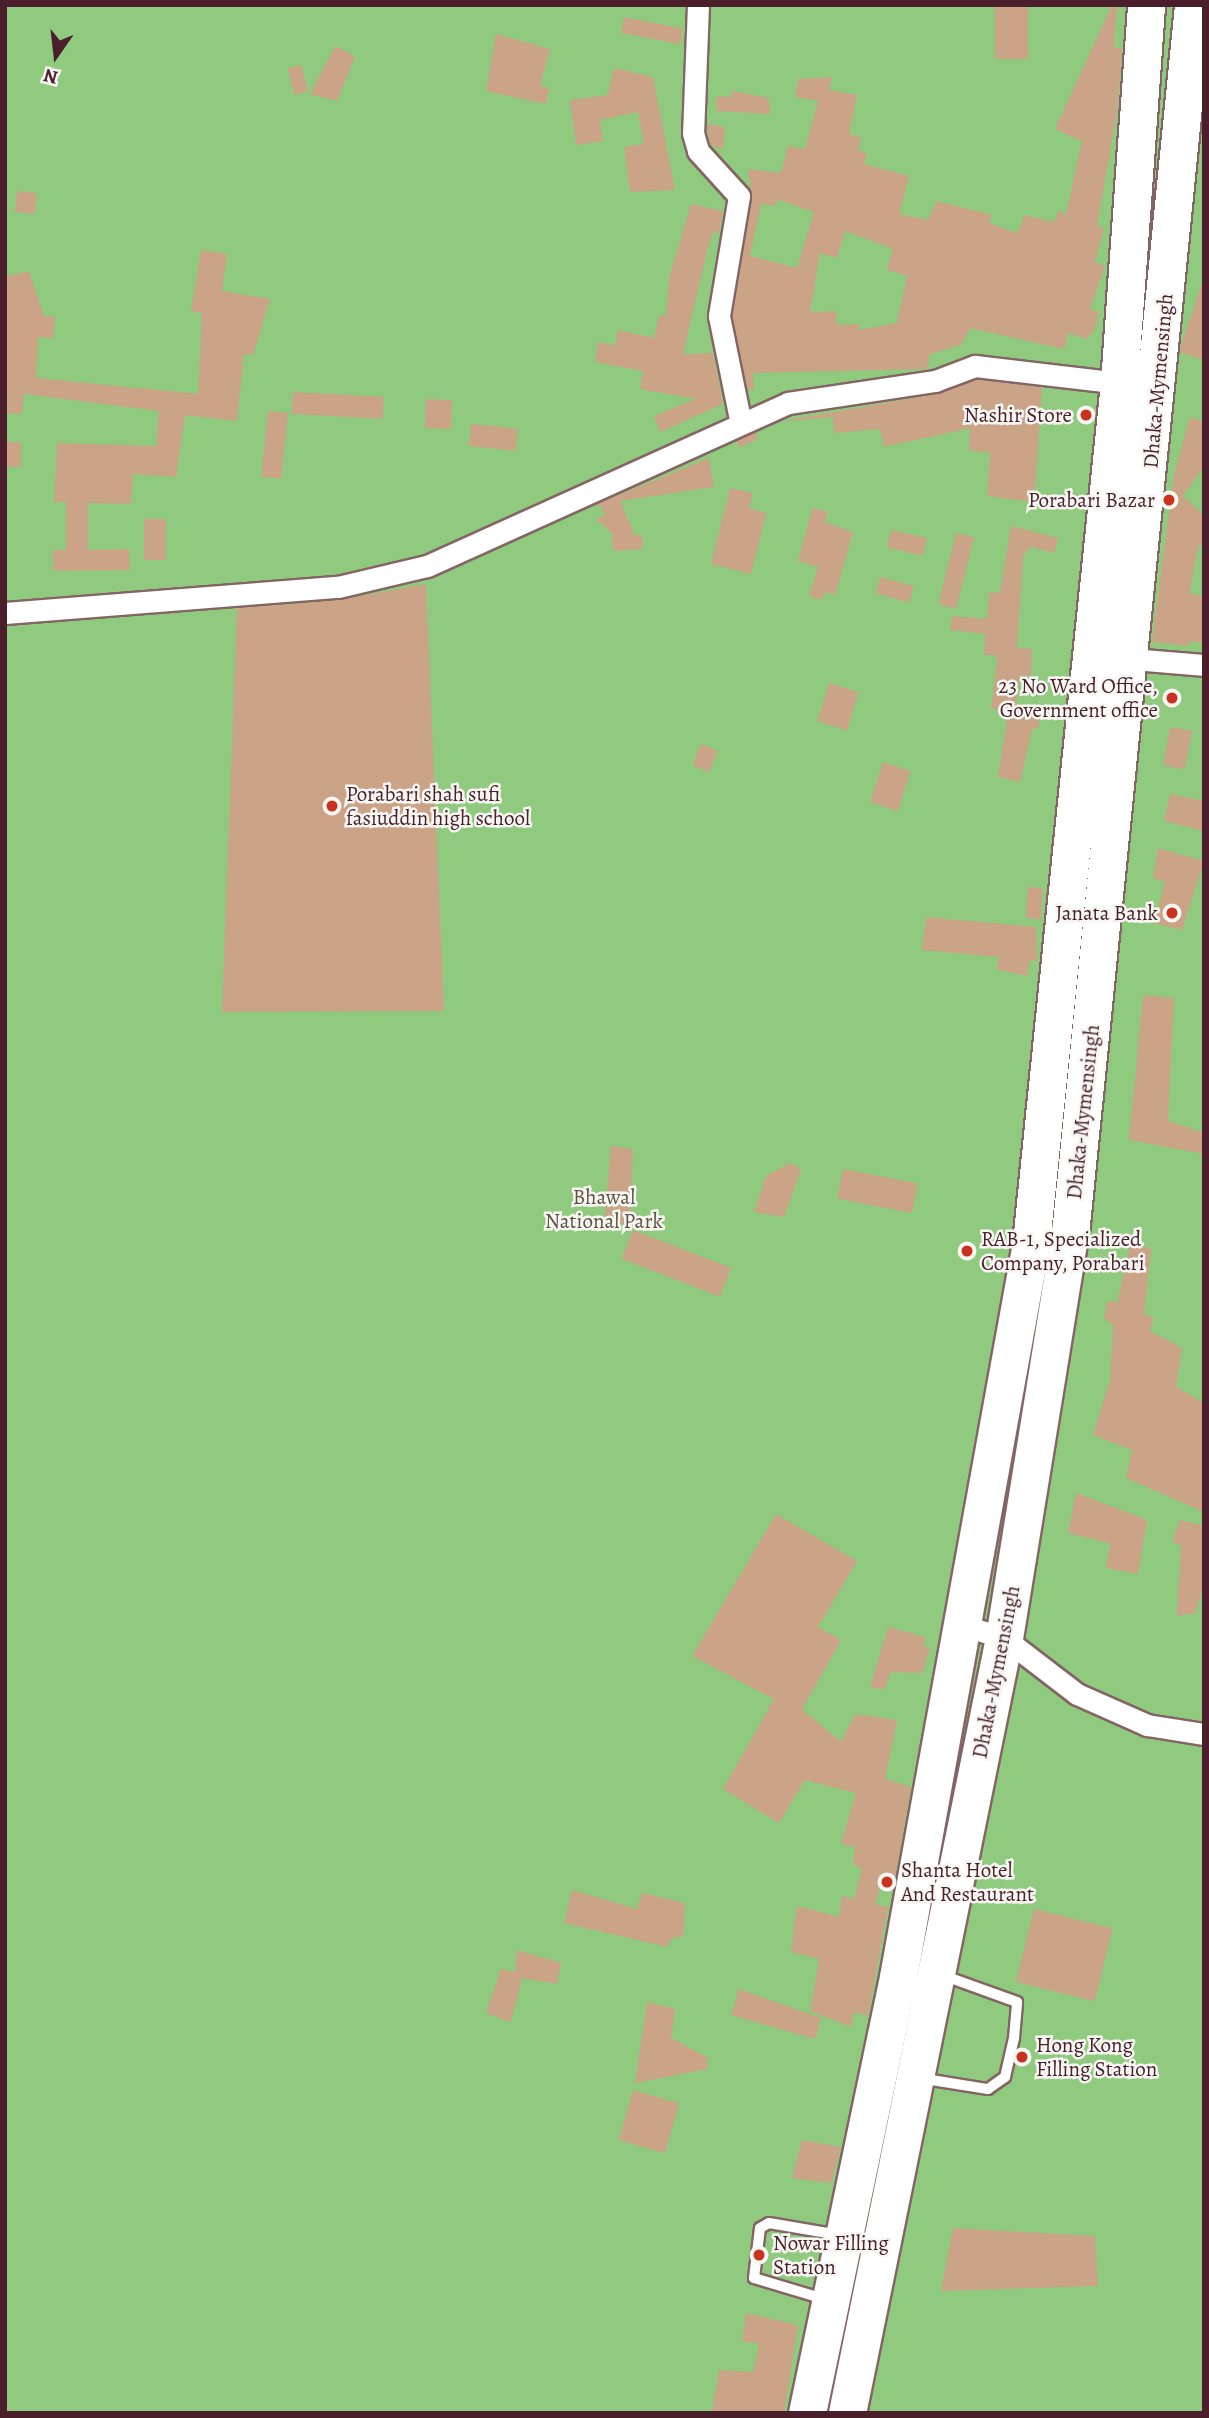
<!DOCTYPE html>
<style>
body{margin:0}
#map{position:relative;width:1209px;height:2418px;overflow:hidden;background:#efe6ce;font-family:Alegreya,serif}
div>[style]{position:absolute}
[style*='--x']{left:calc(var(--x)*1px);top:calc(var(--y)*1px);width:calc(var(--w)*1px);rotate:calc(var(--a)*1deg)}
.green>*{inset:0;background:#90ca7f;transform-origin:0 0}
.building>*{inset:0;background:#cba488;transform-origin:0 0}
.roads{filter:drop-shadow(2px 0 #846564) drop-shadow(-2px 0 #846564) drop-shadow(0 2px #846564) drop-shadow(0 -2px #846564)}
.lane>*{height:10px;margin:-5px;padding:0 5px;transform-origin:5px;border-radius:5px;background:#fff}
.street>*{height:21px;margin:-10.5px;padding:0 10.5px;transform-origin:10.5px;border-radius:10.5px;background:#fff}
.highway>*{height:37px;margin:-18.5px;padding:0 18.5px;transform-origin:18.5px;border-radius:18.5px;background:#fff}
.dots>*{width:19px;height:19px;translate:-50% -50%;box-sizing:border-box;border:4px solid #f6f6f2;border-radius:50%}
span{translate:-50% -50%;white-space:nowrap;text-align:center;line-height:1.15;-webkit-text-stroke:5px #f6f6f2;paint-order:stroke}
.street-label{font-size:21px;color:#4a1f2b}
.poi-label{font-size:21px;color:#4a1f2b}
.right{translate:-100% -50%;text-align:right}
.left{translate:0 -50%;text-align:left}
.park-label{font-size:21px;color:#5f5244}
.frame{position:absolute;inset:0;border:7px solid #4a1f2b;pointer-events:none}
.north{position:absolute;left:21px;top:21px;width:70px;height:70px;-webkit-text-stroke:5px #f6f6f2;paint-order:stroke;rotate:194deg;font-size:19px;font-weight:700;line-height:28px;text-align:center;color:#4a1f2b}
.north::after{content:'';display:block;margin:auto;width:24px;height:32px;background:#4a1f2b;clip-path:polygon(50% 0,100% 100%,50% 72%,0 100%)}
</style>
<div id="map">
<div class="green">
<div style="left:5px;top:5px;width:1199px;height:2408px"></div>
</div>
<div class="building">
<div style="left:995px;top:5px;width:33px;height:54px"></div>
<div style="clip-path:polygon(evenodd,1112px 5px,1117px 5px,1114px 47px,1122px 49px,1118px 105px,1097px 226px,1104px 228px,1095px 262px,1105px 266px,1090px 309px,1099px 312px,1095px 328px,1087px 339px,1068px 333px,1064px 349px,970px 328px,961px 345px,930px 354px,927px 369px,753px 373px,754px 390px,747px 389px,732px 316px,752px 198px,748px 169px,781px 173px,788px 146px,805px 149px,818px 101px,795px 97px,798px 79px,832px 77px,829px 90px,857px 95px,849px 134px,861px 137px,858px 150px,867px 153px,864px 164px,909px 176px,899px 214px,928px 220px,937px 201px,992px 215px,989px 223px,1017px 233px,1025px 215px,1054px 222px,1059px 211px,1066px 214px,1082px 141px,1055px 129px,1112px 5px,777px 199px,814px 212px,797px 268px,750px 256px,761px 204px,776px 206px,777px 199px,1112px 5px,845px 231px,893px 249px,887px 270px,907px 276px,897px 323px,859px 330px,859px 324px,837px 325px,836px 311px,810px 312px,820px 253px,837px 258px,845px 231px)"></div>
<div style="left:624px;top:17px;width:60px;height:16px;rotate:11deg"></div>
<div style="clip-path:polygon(496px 34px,550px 49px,540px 86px,549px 87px,546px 104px,486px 91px)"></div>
<div style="clip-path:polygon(335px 46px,355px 56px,337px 101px,310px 94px)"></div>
<div style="left:301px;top:65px;width:27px;height:14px;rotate:75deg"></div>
<div style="clip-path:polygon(614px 68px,653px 77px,675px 190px,630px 192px,624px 147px,644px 144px,638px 112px,600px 120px,603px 141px,576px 145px,570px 100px,608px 95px)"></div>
<div style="clip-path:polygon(732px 91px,769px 98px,770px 114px,716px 111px,717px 96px,731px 97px)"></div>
<div style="clip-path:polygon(707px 124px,725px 127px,723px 150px,710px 144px)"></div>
<div style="left:17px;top:191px;width:20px;height:21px;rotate:6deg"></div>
<div style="clip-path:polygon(691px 204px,723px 211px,719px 233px,713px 232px,707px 251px,683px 354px,713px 353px,723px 404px,660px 432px,654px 416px,696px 399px,640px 389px,643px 371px,595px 362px,598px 342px,615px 345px,618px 330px,654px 338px,659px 315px,666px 316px,669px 278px)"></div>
<div style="clip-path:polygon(201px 250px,227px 254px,222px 291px,270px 299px,253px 355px,244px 354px,237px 421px,185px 415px,176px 477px,133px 474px,131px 504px,88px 503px,88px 550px,129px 549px,130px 570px,53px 571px,53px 550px,66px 550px,66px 502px,54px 502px,57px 443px,156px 446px,159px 411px,24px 394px,22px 414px,5px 413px,5px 277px,29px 271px,44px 316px,55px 317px,53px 338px,38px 337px,36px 378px,198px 394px,202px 313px,191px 311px)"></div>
<div style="clip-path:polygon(1201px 286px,1204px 286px,1204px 360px,1179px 352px)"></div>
<div style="clip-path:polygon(977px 379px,1042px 387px,1034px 502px,987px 496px,990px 452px,969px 451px,970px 428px,884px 447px,880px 429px,834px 433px,833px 417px,777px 422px,937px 394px)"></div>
<div style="left:293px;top:392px;width:91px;height:22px;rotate:3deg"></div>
<div style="left:426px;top:399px;width:26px;height:29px;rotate:2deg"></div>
<div style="left:268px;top:411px;width:20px;height:66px;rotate:6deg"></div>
<div style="clip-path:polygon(1190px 417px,1204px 422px,1204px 466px,1183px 496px,1204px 516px,1204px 546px,1198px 545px,1190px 593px,1204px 597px,1204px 643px,1190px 641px,1189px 646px,1152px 642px,1174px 475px)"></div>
<div style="left:471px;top:424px;width:47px;height:22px;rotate:6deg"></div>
<div style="left:755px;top:432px;width:7px;height:21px;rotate:63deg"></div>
<div style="left:5px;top:442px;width:16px;height:25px"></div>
<div style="clip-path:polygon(709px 458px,714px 487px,620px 501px,635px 535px,642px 535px,643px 549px,613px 551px,612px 533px,596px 519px,605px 515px,600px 505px,592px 506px)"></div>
<div style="clip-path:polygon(730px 488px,753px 493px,749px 508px,766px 513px,751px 574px,711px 564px)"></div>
<div style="clip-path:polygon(812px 508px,828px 512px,825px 522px,853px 532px,835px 595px,825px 592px,822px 600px,809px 596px,818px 567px,798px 561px)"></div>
<div style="left:144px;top:519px;width:22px;height:41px"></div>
<div style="clip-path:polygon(1011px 526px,1058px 538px,1054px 553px,1030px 547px,1023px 556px,1017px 648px,1032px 649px,1031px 676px,1020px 676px,1015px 712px,991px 708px,997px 662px,996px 655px,984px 655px,985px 634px,950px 630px,952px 616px,987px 619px,989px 592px,1000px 593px)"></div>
<div style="left:891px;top:530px;width:37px;height:18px;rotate:13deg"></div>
<div style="clip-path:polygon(956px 533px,974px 537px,956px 609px,940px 605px,940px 598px)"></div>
<div style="left:880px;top:577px;width:35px;height:17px;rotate:15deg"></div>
<div style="clip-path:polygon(426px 584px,444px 1011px,222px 1012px,237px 608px,339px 600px)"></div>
<div style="left:829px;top:683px;width:31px;height:40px;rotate:17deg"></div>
<div style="clip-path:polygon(1036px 712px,1040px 727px,1032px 729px,1020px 782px,998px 777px,1007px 719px)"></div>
<div style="left:1170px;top:727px;width:22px;height:39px;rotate:10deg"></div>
<div style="left:701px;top:744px;width:18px;height:23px;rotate:22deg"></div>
<div style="left:883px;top:762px;width:29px;height:42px;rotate:18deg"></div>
<div style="clip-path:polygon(1170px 794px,1204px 801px,1204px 831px,1164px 821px)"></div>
<div style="clip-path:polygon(1158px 848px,1204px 861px,1182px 930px,1154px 923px,1165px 882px,1153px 878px)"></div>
<div style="left:1028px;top:887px;width:15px;height:31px;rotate:4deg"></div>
<div style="clip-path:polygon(926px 917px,1036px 927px,1037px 961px,1030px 960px,1027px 976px,996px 969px,999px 957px,922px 950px)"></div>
<div style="clip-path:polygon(1143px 995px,1174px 998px,1168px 1121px,1204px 1133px,1204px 1154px,1129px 1140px)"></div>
<div style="clip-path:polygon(611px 1146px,633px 1149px,630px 1225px,604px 1221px)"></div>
<div style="clip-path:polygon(790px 1163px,801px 1169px,784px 1217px,754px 1212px,766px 1176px)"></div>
<div style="left:843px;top:1169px;width:76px;height:30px;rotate:11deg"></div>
<div style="left:633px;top:1230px;width:105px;height:31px;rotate:21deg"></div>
<div style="clip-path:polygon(1130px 1246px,1151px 1248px,1144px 1314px,1153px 1318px,1150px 1331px,1182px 1348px,1176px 1387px,1204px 1403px,1204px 1512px,1126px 1478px,1132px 1450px,1093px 1435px,1110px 1380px,1113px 1325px,1104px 1318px,1108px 1300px,1117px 1303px)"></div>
<div style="clip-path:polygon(1076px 1493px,1147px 1520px,1138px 1574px,1106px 1568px,1110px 1543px,1068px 1533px)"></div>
<div style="clip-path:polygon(776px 1514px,857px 1561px,818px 1627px,841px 1640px,802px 1709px,841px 1742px,855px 1714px,897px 1720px,885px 1779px,911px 1787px,895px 1878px,883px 1876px,875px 1904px,888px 1907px,868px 2016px,854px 2012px,851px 2027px,810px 2011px,819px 1959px,791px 1952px,797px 1906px,839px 1917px,842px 1896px,854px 1899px,862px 1869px,853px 1864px,855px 1847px,841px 1844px,856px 1793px,805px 1780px,779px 1823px,723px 1789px,774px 1699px,692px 1656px)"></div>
<div style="clip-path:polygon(1180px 1520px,1204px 1526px,1204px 1585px,1195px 1613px,1177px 1616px,1181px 1545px,1172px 1542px)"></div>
<div style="clip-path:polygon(888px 1627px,925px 1637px,923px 1646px,930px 1648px,922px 1673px,891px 1672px,884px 1690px,870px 1687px)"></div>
<div style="clip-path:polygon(572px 1890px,637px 1909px,642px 1893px,685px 1903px,683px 1936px,672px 1938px,667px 1947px,564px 1923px)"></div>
<div style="left:1034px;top:1909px;width:81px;height:75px;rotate:14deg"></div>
<div style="clip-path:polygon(517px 1950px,561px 1963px,557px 1984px,522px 1978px,511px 2022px,486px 2013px,501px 1969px,515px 1972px)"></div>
<div style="clip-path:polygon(739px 1989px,821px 2018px,815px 2039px,731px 2015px)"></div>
<div style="clip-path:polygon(647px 2002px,675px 2009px,671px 2038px,707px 2057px,708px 2069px,635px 2083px)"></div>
<div style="left:633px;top:2090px;width:48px;height:52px;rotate:16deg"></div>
<div style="clip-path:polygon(802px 2140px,841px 2147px,831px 2183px,792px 2178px)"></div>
<div style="clip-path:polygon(953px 2228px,1095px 2236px,1098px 2286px,941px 2291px)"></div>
<div style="clip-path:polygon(746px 2313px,798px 2325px,784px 2413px,712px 2413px,719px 2370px,753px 2372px,759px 2344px,742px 2341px)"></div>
</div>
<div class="roads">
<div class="lane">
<div style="--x:919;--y:2078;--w:70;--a:9.1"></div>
<div style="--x:988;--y:2089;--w:21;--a:-35"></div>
<div style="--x:1005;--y:2077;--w:40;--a:-77"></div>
<div style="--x:1014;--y:2038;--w:36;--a:-85"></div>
<div style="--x:1017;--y:2002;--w:80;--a:-160.2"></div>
<div style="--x:824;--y:2299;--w:73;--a:-163.3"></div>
<div style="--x:754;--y:2278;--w:50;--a:-83.2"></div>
<div style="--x:760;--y:2228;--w:10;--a:-29"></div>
<div style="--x:769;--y:2223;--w:71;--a:9.7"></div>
</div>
<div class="street">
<div style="--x:698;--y:5;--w:128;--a:92.2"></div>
<div style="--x:693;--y:133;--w:19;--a:74"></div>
<div style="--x:698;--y:151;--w:61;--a:47.7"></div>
<div style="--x:739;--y:196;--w:122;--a:99.5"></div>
<div style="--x:719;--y:316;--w:110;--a:78.5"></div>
<div style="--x:5;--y:613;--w:334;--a:-4.5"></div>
<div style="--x:338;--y:587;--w:91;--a:-13.3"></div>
<div style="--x:427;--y:566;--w:396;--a:-24.3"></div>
<div style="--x:788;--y:403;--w:149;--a:-8.5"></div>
<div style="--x:935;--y:381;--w:43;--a:-20.6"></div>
<div style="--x:975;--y:366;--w:145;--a:6.7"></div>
<div style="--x:1132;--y:659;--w:72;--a:4.8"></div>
<div style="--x:965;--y:1626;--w:41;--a:17.1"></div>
<div style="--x:1004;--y:1638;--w:92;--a:37.5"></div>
<div style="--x:1077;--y:1694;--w:77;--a:23.9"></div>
<div style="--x:1147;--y:1725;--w:58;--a:9"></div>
</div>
<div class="highway">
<div style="--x:807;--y:2413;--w:445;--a:-78.2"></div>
<div style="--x:898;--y:1977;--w:746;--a:-79.73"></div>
<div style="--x:1031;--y:1243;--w:864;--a:-84.16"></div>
<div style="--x:1119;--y:383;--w:379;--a:-85.9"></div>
<div style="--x:847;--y:2413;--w:791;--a:-78.55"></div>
<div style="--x:1004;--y:1638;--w:419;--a:-80.8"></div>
<div style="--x:1071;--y:1224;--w:1225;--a:-84.28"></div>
</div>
</div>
<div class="dots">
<div style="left:1086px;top:415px;background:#c8321e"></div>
<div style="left:1169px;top:500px;background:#c8321e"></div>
<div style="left:1172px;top:698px;background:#c8321e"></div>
<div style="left:332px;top:806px;background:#c8321e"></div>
<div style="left:1172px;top:913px;background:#c8321e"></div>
<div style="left:967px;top:1251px;background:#c8321e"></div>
<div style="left:887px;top:1882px;background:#c8321e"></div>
<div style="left:1022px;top:2057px;background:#c8321e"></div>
<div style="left:759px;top:2255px;background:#c8321e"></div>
</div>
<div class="street-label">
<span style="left:1158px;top:381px;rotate:-85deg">Dhaka-Mymensingh</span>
<span style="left:1083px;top:1112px;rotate:-84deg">Dhaka-Mymensingh</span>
<span style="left:996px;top:1672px;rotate:-79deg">Dhaka-Mymensingh</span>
</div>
<div class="poi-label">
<span class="right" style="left:1072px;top:415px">Nashir Store</span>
<span class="right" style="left:1155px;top:500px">Porabari Bazar</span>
<span class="right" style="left:1158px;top:698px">23 No Ward Office,<br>Government office</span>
<span class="left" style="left:346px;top:806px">Porabari shah sufi<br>fasiuddin high school</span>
<span class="right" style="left:1158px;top:913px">Janata Bank</span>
<span class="left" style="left:981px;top:1251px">RAB-1, Specialized<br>Company, Porabari</span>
<span class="left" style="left:901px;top:1882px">Shanta Hotel<br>And Restaurant</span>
<span class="left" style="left:1036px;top:2057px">Hong Kong<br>Filling Station</span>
<span class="left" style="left:773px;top:2255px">Nowar Filling<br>Station</span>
</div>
<div class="park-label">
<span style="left:604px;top:1209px">Bhawal<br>National Park</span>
</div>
<div class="frame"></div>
<div class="north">N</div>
</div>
